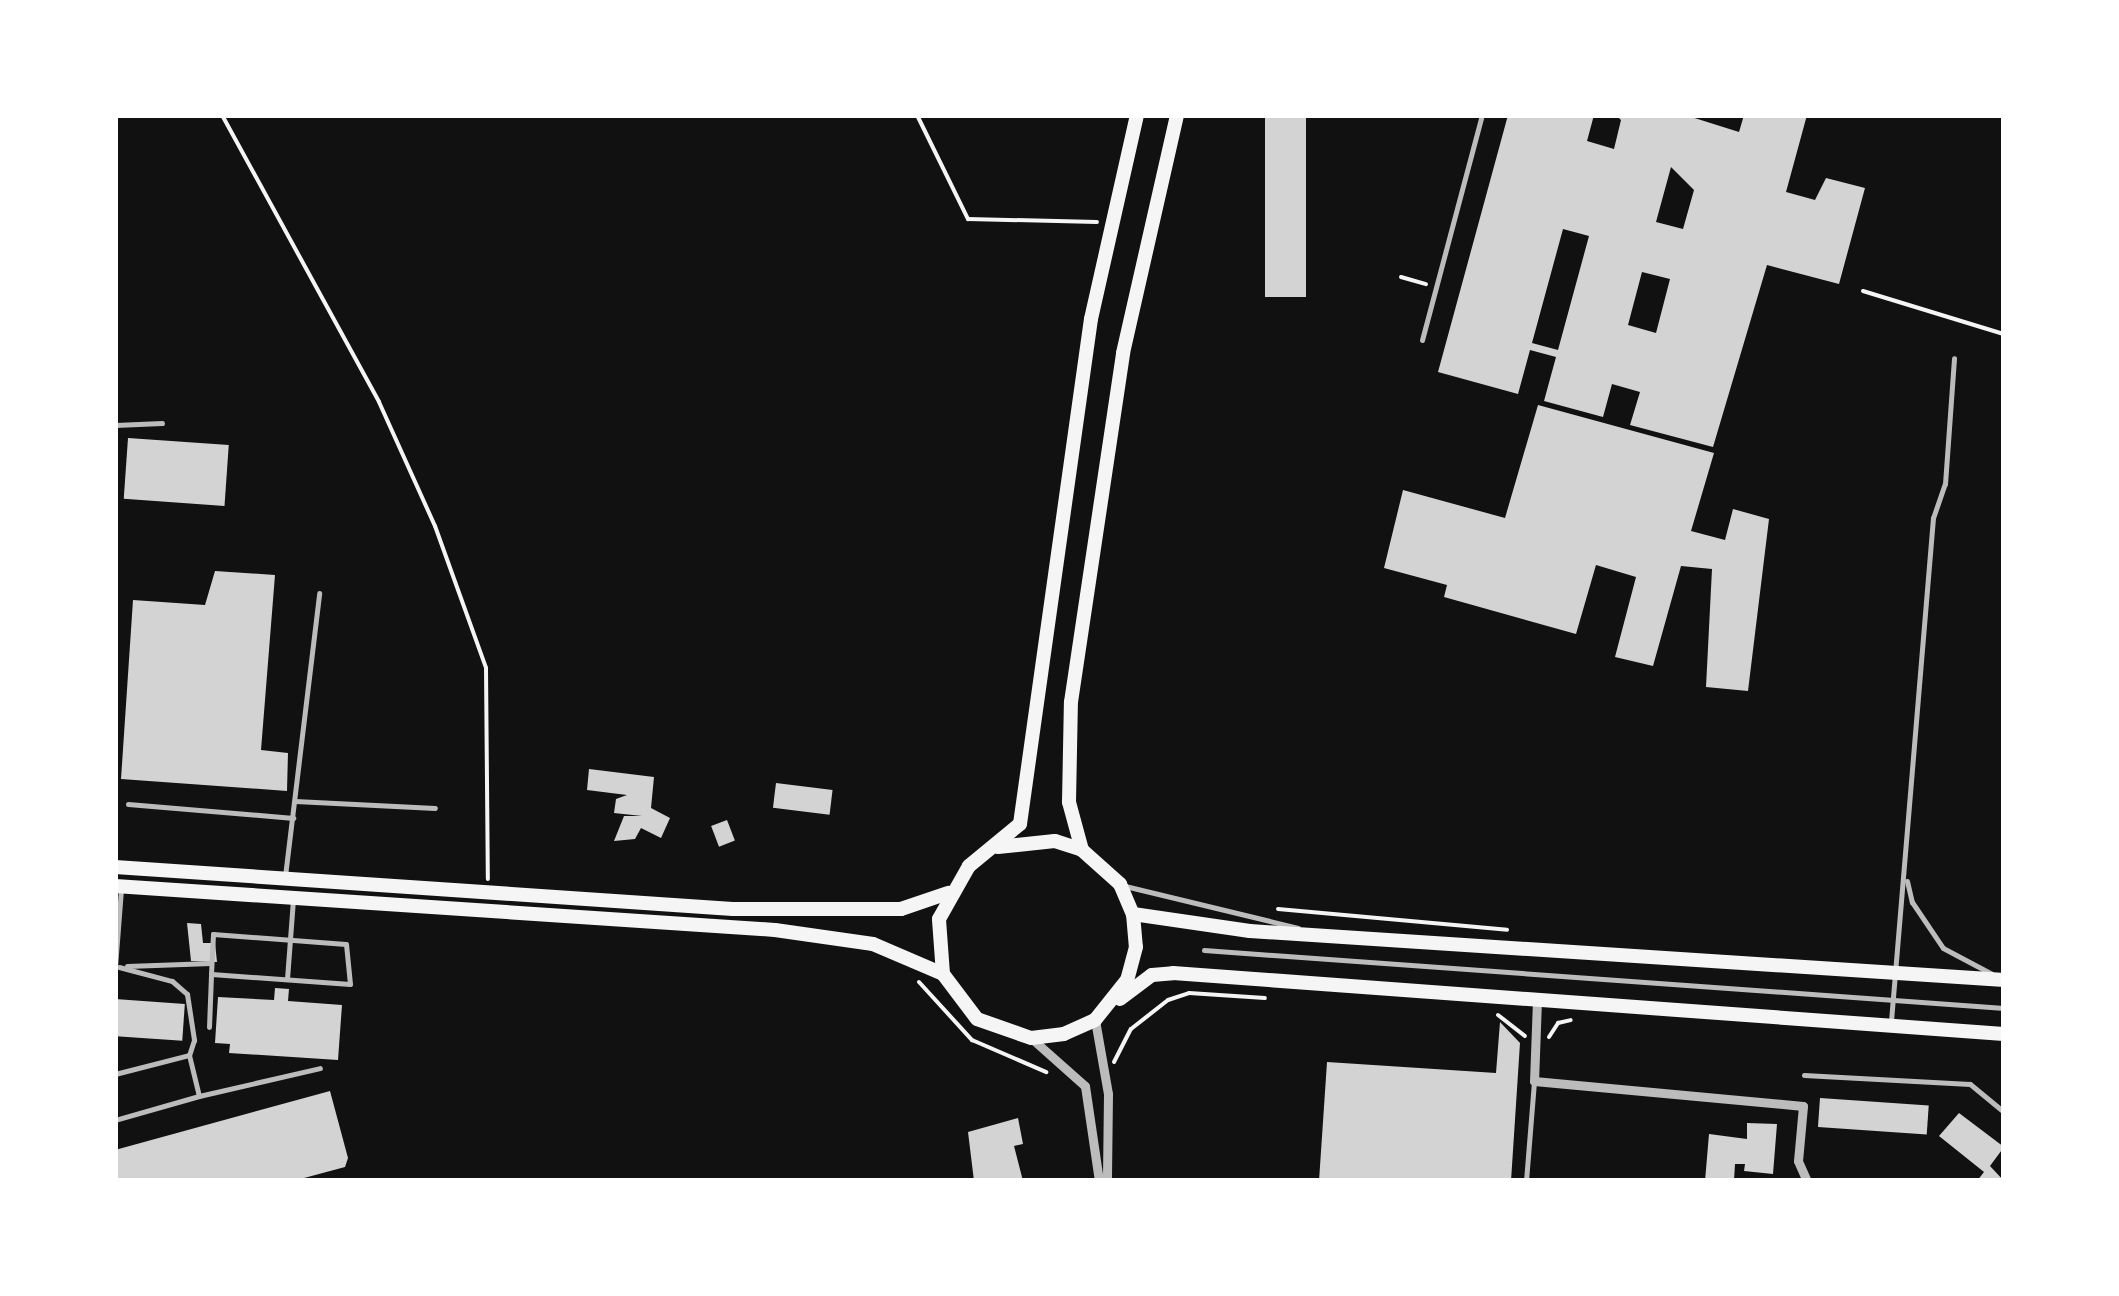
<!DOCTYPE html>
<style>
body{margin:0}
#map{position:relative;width:2119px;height:1296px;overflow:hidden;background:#111;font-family:"IBM Plex Sans",sans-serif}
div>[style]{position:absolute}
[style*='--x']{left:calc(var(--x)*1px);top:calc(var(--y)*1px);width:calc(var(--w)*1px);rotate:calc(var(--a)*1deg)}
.building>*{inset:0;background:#d3d3d3;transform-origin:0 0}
.path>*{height:4px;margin:-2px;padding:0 2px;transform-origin:2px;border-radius:2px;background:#f5f5f5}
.service>*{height:5px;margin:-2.5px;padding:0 2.5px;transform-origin:2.5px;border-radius:2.5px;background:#bcbcbc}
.minor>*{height:9px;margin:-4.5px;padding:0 4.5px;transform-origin:4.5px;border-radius:4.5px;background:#bcbcbc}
.primary>*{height:14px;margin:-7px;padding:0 7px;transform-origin:7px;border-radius:7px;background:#f5f5f5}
span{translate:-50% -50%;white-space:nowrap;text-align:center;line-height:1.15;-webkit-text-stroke:8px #fff;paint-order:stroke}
.frame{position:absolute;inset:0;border:118px solid #fff;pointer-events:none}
</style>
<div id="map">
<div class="building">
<div style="left:1265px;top:115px;width:41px;height:182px"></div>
<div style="clip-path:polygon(evenodd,1508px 115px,1594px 115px,1587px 141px,1614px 149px,1621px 120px,1616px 115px,1685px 115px,1739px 132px,1744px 115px,1807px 115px,1786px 192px,1815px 200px,1826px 178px,1865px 188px,1839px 284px,1767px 265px,1713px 447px,1630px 425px,1640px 392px,1612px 384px,1603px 417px,1544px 401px,1556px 357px,1530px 350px,1518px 394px,1438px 372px,1508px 115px,1671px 167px,1694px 190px,1683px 229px,1656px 222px,1671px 167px,1508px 115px,1563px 229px,1589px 236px,1558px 350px,1532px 343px,1563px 229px,1508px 115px,1642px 272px,1670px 279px,1656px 333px,1628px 325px,1642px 272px)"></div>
<div style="clip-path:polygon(1538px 405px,1714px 453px,1691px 531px,1725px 540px,1733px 509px,1769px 519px,1748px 691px,1706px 687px,1712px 569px,1681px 566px,1653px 666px,1615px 657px,1636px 577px,1596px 565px,1576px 634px,1444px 597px,1447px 585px,1384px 568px,1403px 490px,1505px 518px)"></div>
<div style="left:128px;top:438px;width:101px;height:61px;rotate:4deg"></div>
<div style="clip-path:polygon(215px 571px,275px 575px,261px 750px,288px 753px,287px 791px,121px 779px,133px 600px,205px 605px)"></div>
<div style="clip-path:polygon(589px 769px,654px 777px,651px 808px,670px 818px,661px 838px,641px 828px,635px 839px,614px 841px,624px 816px,642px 816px,614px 813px,616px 799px,627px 795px,587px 790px)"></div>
<div style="left:776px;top:783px;width:57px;height:25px;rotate:7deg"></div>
<div style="left:727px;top:820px;width:22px;height:17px;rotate:69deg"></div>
<div style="clip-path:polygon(187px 923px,201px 924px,203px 943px,215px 943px,217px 962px,191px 961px)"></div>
<div style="clip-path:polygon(275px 988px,289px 989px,288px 1001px,342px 1005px,338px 1060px,229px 1053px,230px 1044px,215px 1043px,218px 997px,274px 1000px)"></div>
<div style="left:115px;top:999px;width:70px;height:37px;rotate:4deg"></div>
<div style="clip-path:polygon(1500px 1022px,1520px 1043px,1511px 1181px,1319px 1181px,1327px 1062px,1496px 1073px)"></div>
<div style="clip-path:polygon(330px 1091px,348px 1158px,345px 1167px,293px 1181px,115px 1181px,115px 1150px)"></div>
<div style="left:1820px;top:1098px;width:109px;height:29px;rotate:4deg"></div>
<div style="clip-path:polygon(1959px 1113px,2004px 1147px,1990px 1166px,2004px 1181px,1977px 1181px,1984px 1172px,1939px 1136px)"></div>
<div style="clip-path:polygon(1018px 1118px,1023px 1144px,1014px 1146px,1023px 1181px,974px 1181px,968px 1132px)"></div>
<div style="clip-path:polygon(1747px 1123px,1777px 1124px,1773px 1174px,1744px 1171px,1745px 1164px,1735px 1164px,1734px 1181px,1705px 1181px,1709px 1134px,1747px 1139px)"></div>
</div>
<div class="path">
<div style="--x:222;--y:115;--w:327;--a:61.3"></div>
<div style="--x:379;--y:402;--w:136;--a:65.7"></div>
<div style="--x:435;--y:526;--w:151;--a:70.2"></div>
<div style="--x:486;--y:668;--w:211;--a:89.5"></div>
<div style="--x:917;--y:115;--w:116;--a:63.9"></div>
<div style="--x:968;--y:219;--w:129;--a:1.3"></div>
<div style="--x:1401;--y:277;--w:26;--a:16"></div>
<div style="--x:1863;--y:291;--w:147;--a:17"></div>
<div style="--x:1278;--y:909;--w:230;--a:5.2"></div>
<div style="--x:919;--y:982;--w:79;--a:47.6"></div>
<div style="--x:972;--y:1040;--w:81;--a:23.4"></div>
<div style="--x:1498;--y:1015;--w:34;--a:38"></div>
<div style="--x:1549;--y:1037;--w:17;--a:-57"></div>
<div style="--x:1558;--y:1023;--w:13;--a:-13"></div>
<div style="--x:1114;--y:1062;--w:37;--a:-63"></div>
<div style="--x:1131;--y:1029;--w:47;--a:-38.1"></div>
<div style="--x:1168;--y:1000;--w:22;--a:-18"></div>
<div style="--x:1189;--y:993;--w:76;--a:3.8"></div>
</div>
<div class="service">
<div style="--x:1422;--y:340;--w:233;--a:-75.1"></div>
<div style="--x:115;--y:425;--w:47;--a:-2.4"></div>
<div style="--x:295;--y:801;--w:140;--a:2.9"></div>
<div style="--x:128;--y:804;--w:166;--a:4.8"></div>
<div style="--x:285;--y:876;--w:285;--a:-83.1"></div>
<div style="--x:1907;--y:881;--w:22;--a:77"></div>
<div style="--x:1912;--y:902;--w:55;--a:56"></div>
<div style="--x:1943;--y:948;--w:55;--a:28"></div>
<div style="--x:1125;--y:886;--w:178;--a:13.6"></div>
<div style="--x:213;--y:934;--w:133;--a:4.3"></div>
<div style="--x:346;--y:944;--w:40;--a:84.3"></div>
<div style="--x:350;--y:984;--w:139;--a:-175.9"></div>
<div style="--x:211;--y:974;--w:40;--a:-87.1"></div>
<div style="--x:1204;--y:950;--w:802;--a:4.15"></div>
<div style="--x:127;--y:966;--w:84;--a:-2"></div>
<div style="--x:115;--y:967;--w:78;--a:-85.6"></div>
<div style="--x:119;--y:967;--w:55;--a:14.8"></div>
<div style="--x:172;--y:981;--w:20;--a:41"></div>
<div style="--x:187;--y:994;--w:47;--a:81.3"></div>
<div style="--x:194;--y:1040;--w:16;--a:108"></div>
<div style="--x:287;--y:979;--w:79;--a:-85.7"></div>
<div style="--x:1891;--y:1021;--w:505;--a:-85.23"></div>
<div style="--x:1933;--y:518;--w:36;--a:-71"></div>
<div style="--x:1945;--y:484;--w:126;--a:-85.9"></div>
<div style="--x:209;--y:1027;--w:53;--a:-87.8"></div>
<div style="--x:115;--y:1074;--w:76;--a:-14.4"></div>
<div style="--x:189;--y:1055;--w:42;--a:76.3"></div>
<div style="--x:199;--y:1096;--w:87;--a:164.1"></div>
<div style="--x:1804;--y:1075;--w:166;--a:3.1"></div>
<div style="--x:1970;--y:1084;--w:44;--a:39.5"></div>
<div style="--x:199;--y:1096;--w:124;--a:-13"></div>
<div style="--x:1526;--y:1181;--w:100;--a:-85.4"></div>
</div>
<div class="minor">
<div style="--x:1537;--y:1000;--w:81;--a:92.1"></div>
<div style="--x:1534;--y:1081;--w:270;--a:5.3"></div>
<div style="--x:1803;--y:1106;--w:55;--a:95.2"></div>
<div style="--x:1798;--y:1161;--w:22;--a:66"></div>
<div style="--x:1095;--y:1020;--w:75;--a:80"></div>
<div style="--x:1108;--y:1094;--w:87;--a:90.7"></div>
<div style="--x:1031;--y:1038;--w:72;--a:41.6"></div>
<div style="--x:1085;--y:1086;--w:96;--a:81.6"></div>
</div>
<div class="primary">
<div style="--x:998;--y:847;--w:57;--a:-6"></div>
<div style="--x:1055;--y:841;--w:28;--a:18"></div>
<div style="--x:1082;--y:850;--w:51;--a:41.8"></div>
<div style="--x:1120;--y:884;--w:33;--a:67"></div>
<div style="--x:1133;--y:914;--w:33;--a:85"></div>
<div style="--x:1136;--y:947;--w:34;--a:105"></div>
<div style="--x:1127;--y:980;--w:51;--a:128.7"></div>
<div style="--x:1095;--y:1020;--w:34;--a:156"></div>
<div style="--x:1064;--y:1034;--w:33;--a:173"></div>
<div style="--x:1031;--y:1038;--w:57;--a:-160.6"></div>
<div style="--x:977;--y:1019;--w:56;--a:-127.1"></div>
<div style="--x:943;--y:974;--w:55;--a:-94.2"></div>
<div style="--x:939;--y:919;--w:61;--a:-60.5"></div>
<div style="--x:969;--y:866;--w:66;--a:-39.5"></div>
<div style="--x:1020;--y:824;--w:510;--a:-82"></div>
<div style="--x:1091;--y:319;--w:209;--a:-77.3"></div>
<div style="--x:1082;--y:850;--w:50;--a:-105.2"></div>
<div style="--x:1069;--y:802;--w:100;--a:-88.9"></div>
<div style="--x:1071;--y:702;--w:353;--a:-81.5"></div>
<div style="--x:1123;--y:353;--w:244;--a:-77.2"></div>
<div style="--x:115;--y:867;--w:619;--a:3.89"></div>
<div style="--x:733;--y:909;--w:168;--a:0"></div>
<div style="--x:901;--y:909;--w:50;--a:-18.8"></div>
<div style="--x:115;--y:886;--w:661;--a:3.81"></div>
<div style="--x:775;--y:930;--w:99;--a:8.1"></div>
<div style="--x:873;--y:944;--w:76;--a:23.2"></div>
<div style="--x:1133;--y:914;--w:118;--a:8.3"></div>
<div style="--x:1250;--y:931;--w:756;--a:3.72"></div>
<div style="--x:1120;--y:999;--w:40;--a:-37"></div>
<div style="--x:1152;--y:975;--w:21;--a:-5"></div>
<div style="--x:1173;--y:973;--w:833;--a:4.2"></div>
</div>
<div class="frame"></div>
</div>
